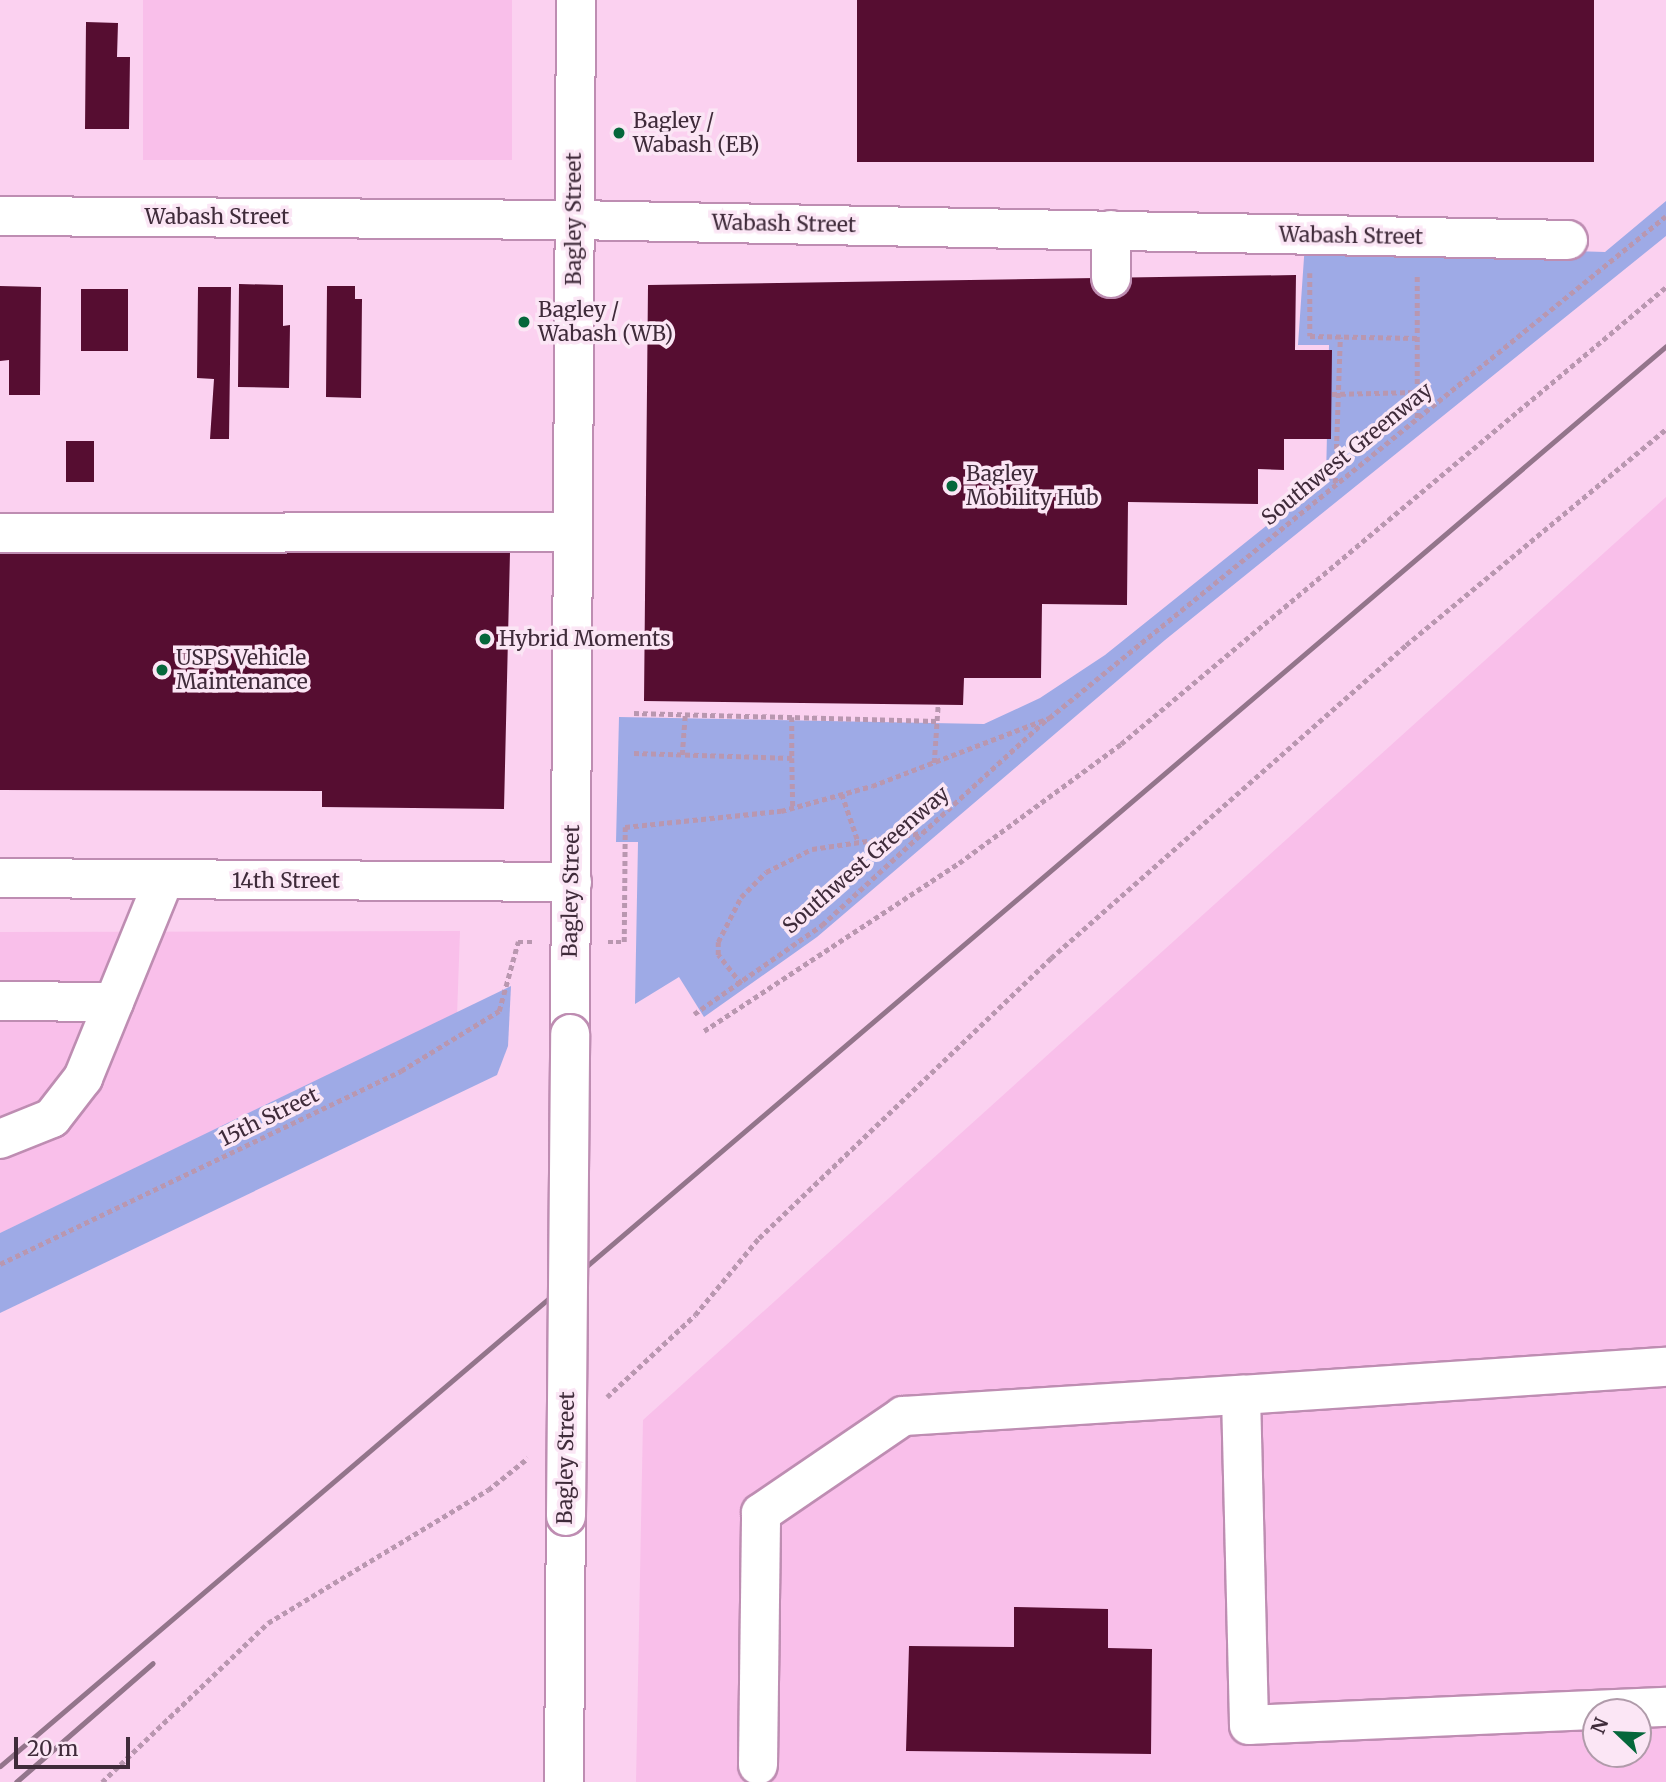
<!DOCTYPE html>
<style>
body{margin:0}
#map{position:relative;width:1666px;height:1782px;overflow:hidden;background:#fbd1f0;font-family:Merriweather,serif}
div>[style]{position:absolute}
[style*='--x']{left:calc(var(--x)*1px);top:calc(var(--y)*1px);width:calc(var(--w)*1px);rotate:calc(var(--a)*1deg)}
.built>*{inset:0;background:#f9bfea;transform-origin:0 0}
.green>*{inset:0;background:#9eaae6}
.building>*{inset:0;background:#560d31;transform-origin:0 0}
.path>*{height:4.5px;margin-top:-2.25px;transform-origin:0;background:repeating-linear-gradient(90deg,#b997b0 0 5px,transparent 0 8.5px)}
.roads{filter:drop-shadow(2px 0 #be8db2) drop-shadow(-2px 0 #be8db2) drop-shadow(0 2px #be8db2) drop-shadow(0 -2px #be8db2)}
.minor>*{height:38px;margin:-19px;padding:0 19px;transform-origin:19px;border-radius:19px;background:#fff}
.rail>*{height:5px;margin:-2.5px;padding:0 2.5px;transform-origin:2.5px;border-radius:2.5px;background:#93758b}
.bridges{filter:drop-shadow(2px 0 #be8db2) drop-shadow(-2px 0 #be8db2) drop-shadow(0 2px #be8db2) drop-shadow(0 -2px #be8db2)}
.minor-bridge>*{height:38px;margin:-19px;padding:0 19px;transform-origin:19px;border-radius:19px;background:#fff}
.dots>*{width:19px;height:19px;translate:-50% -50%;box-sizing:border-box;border:4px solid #fbe6f5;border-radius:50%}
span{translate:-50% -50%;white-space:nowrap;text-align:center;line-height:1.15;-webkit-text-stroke:7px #fbe6f5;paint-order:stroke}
.poi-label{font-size:21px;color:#3f2b3a}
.left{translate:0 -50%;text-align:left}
.street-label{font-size:21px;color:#3f2b3a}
.north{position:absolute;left:1582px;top:1698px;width:70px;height:70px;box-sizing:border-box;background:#fbe6f5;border:2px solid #b09baa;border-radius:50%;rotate:293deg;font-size:19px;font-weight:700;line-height:28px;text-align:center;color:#3f2b3a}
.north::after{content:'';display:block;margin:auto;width:24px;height:32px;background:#05673b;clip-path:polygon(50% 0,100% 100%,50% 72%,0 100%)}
.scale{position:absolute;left:14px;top:1737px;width:116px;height:32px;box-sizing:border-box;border:4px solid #3f2b3a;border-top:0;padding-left:9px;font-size:21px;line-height:24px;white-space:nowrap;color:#3f2b3a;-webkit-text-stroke:5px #fbe6f5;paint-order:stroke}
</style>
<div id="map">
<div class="built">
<div style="left:143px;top:0;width:369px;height:160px"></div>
<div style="clip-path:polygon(evenodd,1666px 497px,1666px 1782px,636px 1782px,643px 1420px,1666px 497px,1596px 1712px,1638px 1712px,1638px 1754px,1596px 1754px,1596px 1712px)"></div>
<div style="clip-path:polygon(460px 931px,457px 1016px,0 1233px,0 932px)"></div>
</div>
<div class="green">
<div style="clip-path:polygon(1666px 201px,1666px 236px,1165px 640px,817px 937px,704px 1017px,679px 977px,635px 1004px,638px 842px,616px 842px,619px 717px,984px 724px,1040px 698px,1105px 655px,1326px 478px,1329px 345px,1298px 345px,1305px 243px,1605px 252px)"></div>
<div style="clip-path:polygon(511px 986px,508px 1046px,497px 1075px,0 1313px,0 1233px)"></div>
</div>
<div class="building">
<div style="left:857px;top:0;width:737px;height:162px"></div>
<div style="clip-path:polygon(86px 22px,118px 23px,117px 57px,130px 57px,129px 129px,85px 129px)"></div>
<div style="clip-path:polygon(1296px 275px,1295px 350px,1332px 350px,1331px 439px,1284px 439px,1284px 470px,1258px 469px,1258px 504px,1128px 502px,1127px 605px,1042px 604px,1041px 678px,964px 678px,963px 705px,644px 701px,648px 285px)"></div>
<div style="clip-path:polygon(239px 284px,283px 285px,283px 326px,290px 325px,289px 388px,238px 387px)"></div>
<div style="clip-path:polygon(0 286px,41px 287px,40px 395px,9px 395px,9px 360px,0 361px)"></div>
<div style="clip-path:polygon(327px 286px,355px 286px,355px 299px,362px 299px,361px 398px,326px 397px)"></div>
<div style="clip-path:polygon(198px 287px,231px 287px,229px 439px,210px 439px,214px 379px,197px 378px)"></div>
<div style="left:128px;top:289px;width:62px;height:47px;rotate:90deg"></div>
<div style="left:66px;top:441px;width:28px;height:41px"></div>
<div style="clip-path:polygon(0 551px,510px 552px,504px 809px,322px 807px,322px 791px,0 790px)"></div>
<div style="clip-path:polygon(1014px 1607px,1108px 1609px,1108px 1648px,1152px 1649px,1151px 1754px,906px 1751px,909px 1646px,1014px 1647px)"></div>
</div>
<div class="path">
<div style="--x:1310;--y:273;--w:63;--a:90"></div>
<div style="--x:1310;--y:336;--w:107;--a:1.1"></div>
<div style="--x:1332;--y:394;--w:85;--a:-1.3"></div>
<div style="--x:1417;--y:418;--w:144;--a:-90"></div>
<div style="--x:1335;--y:483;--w:146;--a:-88"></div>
<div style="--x:634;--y:713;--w:303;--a:1.5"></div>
<div style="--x:792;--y:717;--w:41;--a:90"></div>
<div style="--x:634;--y:753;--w:158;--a:1.8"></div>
<div style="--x:792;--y:758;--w:50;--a:88.9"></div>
<div style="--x:682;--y:755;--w:40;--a:-85.7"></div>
<div style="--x:934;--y:763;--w:58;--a:-86.1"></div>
<div style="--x:842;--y:794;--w:50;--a:71.2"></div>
<div style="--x:608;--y:942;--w:16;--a:0"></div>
<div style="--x:624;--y:942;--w:115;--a:-89.5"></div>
<div style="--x:625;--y:827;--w:157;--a:-5.9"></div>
<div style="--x:781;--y:811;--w:94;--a:-15.4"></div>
<div style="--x:872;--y:786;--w:190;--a:-21"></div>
<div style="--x:1049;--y:718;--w:795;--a:-39.13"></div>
<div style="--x:741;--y:984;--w:37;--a:-128"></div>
<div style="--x:718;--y:955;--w:13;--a:-90"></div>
<div style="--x:718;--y:942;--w:51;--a:-62.9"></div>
<div style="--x:741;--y:897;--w:35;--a:-45"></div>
<div style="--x:766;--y:872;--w:51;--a:-26.6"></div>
<div style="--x:812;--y:849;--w:111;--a:-8.3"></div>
<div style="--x:694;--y:1014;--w:156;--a:-34.8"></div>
<div style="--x:822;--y:925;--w:304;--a:-42.5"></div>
<div style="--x:704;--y:1031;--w:305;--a:-33.4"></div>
<div style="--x:959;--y:863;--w:201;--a:-36.3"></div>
<div style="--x:1121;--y:744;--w:711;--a:-39.98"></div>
<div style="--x:0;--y:1264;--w:445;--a:-25.7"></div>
<div style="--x:401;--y:1071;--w:115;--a:-31.5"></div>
<div style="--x:499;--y:1011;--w:72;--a:-74.6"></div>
<div style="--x:518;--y:942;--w:15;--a:0"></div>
<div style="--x:607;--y:1397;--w:120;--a:-43"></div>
<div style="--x:695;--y:1315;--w:100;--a:-50.3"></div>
<div style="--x:759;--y:1238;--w:405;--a:-43.8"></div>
<div style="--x:1051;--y:958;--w:473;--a:-41.4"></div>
<div style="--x:1406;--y:645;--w:338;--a:-39.7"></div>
<div style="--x:102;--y:1782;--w:230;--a:-43.8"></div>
<div style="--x:268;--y:1623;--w:257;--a:-31.2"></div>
<div style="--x:488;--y:1490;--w:51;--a:-38.7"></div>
</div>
<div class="roads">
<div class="minor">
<div style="--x:0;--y:216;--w:574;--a:0.4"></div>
<div style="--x:574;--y:220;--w:994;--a:1.15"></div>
<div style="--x:1111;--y:230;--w:48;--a:90"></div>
<div style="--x:0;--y:533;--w:571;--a:-0.1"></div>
<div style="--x:0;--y:878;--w:572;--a:0.4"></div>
<div style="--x:0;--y:1001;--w:114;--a:0.5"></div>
<div style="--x:570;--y:1034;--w:1034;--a:-89.67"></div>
<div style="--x:0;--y:1139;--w:56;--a:-22"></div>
<div style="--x:52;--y:1118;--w:51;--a:-52.2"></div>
<div style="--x:83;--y:1078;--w:214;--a:-67.8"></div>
<div style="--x:1241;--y:1395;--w:426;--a:-3.8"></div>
<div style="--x:758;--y:1765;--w:252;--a:-89.3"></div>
<div style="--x:761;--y:1513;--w:172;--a:-34.3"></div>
<div style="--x:903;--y:1416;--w:339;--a:-3.6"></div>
<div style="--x:1241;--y:1395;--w:330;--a:88.6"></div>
<div style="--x:1249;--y:1725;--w:417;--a:-2.5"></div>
<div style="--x:564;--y:1782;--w:266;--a:-89.6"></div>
</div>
</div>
<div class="rail">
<div style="--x:0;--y:1766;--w:2189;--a:-40.44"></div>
<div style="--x:16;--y:1782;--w:181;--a:-41"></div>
</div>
<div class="bridges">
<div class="minor-bridge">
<div style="--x:566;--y:1516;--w:482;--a:-89.5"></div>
</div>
</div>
<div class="dots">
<div style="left:619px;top:133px;background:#05673b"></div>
<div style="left:524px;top:322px;background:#05673b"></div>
<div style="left:952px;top:486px;background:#05673b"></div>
<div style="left:485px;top:639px;background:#05673b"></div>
<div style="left:162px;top:670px;background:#05673b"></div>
</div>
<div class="poi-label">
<span class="left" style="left:633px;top:133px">Bagley /<br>Wabash (EB)</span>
<span class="left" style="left:538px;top:322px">Bagley /<br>Wabash (WB)</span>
<span class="left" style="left:966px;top:486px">Bagley<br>Mobility Hub</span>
<span class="left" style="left:499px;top:639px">Hybrid Moments</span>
<span class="left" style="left:176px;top:670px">USPS Vehicle<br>Maintenance</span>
</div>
<div class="street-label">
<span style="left:217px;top:217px">Wabash Street</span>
<span style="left:574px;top:219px;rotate:-90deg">Bagley Street</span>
<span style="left:784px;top:224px;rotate:1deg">Wabash Street</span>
<span style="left:1351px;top:236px;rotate:1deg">Wabash Street</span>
<span style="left:1347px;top:454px;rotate:-39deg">Southwest Greenway</span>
<span style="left:866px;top:860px;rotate:-41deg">Southwest Greenway</span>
<span style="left:286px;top:881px">14th Street</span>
<span style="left:571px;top:891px;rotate:-89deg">Bagley Street</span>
<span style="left:269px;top:1117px;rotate:-26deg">15th Street</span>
<span style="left:566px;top:1458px;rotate:-89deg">Bagley Street</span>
</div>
<div class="north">N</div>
<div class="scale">20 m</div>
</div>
